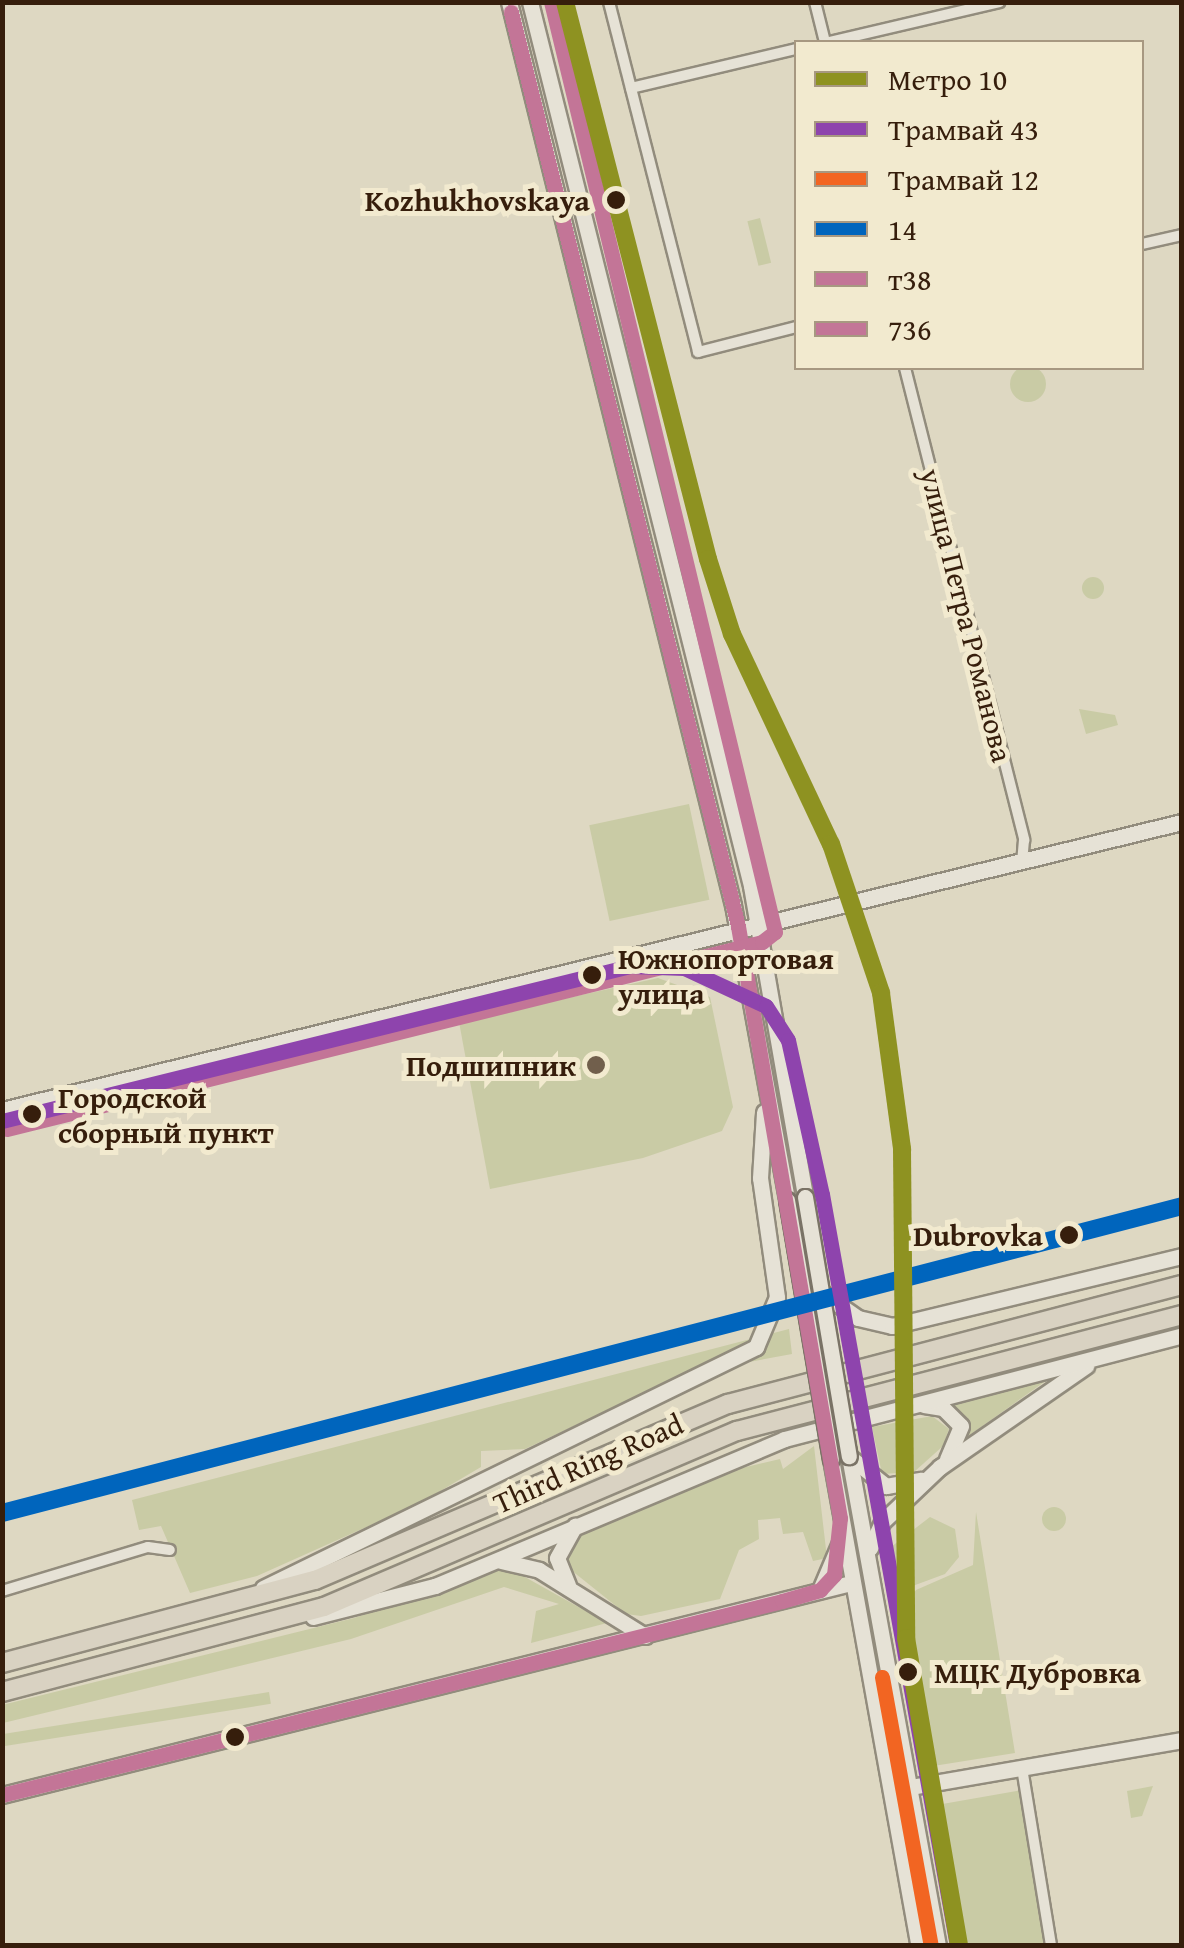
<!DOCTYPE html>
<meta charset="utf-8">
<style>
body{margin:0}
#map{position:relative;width:1184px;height:1948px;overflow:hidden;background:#ded8c2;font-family:"Gentium Book Plus",serif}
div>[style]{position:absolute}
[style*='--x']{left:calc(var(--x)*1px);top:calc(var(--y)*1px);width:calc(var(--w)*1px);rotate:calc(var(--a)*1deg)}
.green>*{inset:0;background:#c9cba5;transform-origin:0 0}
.round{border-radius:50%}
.roads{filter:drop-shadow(2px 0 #928c7d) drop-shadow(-2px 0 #928c7d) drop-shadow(0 2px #928c7d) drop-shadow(0 -2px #928c7d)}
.street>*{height:10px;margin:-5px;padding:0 5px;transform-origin:5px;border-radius:5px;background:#e6e2d6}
.secondary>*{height:15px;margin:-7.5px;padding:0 7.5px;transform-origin:7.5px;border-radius:7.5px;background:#e6e2d6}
.primary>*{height:18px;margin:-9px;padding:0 9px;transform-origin:9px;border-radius:9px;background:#d9d2c2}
.bridges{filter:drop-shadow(2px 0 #7a7366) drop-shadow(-2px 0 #7a7366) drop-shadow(0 2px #7a7366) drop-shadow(0 -2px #7a7366)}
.secondary-bridge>*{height:15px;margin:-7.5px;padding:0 7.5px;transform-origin:7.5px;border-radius:7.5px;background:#e6e2d6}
.bus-1>*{height:15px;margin:-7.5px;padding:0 7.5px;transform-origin:7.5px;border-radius:7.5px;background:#c37597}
.bus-2>*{height:15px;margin:-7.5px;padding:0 7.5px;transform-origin:7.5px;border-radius:7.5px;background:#c37597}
.rail-1>*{height:18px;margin:-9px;padding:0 9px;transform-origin:9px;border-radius:9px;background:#0065bd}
.tram-1>*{height:15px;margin:-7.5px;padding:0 7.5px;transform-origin:7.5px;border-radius:7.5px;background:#8e44ad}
.tram-2>*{height:15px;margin:-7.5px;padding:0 7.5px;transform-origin:7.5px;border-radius:7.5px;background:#f26522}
.metro-1>*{height:18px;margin:-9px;padding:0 9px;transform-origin:9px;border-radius:9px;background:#8e9221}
.dots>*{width:28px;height:28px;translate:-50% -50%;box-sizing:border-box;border:5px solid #f2eacf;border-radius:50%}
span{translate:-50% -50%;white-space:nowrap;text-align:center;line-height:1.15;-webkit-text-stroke:10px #f2eacf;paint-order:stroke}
.stop-label{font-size:30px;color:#361e0c;font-weight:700}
.right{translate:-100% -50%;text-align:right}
.left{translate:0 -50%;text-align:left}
.street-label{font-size:30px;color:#361e0c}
.poi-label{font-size:30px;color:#361e0c;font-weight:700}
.frame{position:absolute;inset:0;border:5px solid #361e0c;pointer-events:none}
.legend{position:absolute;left:794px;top:40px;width:350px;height:330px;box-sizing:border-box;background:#f2eacf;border:2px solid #a79881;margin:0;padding:12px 18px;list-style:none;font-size:30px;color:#361e0c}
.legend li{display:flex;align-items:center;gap:20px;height:50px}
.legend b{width:50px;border:2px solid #a79881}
</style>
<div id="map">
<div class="green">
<div style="left:760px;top:218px;width:46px;height:13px;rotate:76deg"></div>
<div class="round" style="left:1010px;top:366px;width:36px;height:36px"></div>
<div class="round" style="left:1082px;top:577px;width:22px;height:22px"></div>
<div style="clip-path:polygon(1079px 709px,1115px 715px,1118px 725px,1086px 734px)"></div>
<div style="left:689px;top:804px;width:98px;height:102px;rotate:78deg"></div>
<div style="clip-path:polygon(658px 978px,710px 997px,733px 1107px,722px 1131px,643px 1158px,490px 1189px,459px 1022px)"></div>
<div style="clip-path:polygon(789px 1329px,792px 1354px,684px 1374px,525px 1449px,481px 1451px,481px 1467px,420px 1503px,257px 1576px,190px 1593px,161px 1526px,139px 1530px,132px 1500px)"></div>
<div style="clip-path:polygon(1050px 1378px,964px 1439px,947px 1404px)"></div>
<div style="clip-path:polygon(932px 1416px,949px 1429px,943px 1446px,914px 1472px,882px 1474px,872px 1427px)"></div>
<div style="clip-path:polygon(814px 1446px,827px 1558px,813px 1561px,803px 1532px,783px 1534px,780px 1518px,758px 1520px,759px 1539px,739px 1550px,720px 1599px,641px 1616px,626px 1614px,566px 1566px,580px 1531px,695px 1479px,780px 1459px,783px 1469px)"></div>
<div class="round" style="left:1042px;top:1507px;width:24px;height:24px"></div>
<div style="clip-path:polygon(976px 1512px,1015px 1753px,927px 1767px,901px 1612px,916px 1590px,973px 1565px)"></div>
<div style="clip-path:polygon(930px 1517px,955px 1529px,959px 1557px,945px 1574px,899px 1591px,891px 1547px)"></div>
<div style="clip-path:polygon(507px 1567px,607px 1623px,531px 1643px,536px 1611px,559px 1604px,504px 1587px,351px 1639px,3px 1723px,2px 1705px,354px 1618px)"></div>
<div style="left:269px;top:1692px;width:12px;height:274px;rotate:81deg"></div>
<div style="clip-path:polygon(1153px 1786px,1142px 1816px,1131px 1818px,1127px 1791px)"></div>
<div style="left:1022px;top:1790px;width:157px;height:91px;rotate:80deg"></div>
</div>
<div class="roads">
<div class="street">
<div style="--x:609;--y:2;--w:361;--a:75.7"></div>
<div style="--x:698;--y:352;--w:101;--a:-14.3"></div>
<div style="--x:815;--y:2;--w:41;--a:76"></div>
<div style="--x:829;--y:42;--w:175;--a:-13.2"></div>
<div style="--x:631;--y:88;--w:170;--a:-13.3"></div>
<div style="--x:1142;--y:244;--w:41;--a:-12.7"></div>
<div style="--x:905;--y:368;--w:487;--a:75.8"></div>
<div style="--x:1024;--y:840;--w:22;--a:95"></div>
<div style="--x:2;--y:1591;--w:152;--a:-16.8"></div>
<div style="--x:148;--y:1547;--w:22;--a:8"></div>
<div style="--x:1022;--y:1768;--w:180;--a:80.7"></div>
</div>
<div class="secondary">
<div style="--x:509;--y:2;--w:930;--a:76.07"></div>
<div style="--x:733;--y:905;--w:300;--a:79.6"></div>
<div style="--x:530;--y:2;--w:911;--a:75.96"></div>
<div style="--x:751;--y:886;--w:316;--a:80.1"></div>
<div style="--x:2;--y:1110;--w:1215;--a:-13.72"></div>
<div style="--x:822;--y:1293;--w:44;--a:34.8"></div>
<div style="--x:858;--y:1318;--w:35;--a:13"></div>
<div style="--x:892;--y:1326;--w:298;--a:-13.6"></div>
<div style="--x:924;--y:1405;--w:19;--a:9"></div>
<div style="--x:943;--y:1408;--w:25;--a:45"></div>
<div style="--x:961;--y:1426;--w:36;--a:113"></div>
<div style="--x:849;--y:1456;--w:498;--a:79.7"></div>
<div style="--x:851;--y:1458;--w:45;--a:38.7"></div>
<div style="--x:886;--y:1486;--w:36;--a:-10"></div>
<div style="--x:831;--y:1459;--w:495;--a:79.8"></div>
<div style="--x:870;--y:1548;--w:29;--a:-65"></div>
<div style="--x:882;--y:1522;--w:80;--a:-43.5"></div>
<div style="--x:940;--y:1467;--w:178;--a:-34.7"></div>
<div style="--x:501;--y:1561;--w:39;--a:13"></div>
<div style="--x:539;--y:1570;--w:125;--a:31.9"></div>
<div style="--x:568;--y:1585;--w:29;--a:-112"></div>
<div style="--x:557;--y:1558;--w:37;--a:-61"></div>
<div style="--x:263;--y:1588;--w:549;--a:-26.05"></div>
<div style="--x:756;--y:1347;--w:54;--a:-67.2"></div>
<div style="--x:777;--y:1297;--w:120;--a:-98.1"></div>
<div style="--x:760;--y:1178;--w:66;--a:-86.5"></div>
<div style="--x:820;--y:1590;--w:49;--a:-67.1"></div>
<div style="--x:313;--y:1617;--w:126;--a:-14.3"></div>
<div style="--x:435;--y:1586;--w:379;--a:-22.8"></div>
<div style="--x:784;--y:1439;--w:411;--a:-14.6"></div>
<div style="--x:910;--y:1787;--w:276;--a:-9.8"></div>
<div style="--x:2;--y:1795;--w:875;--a:-14.02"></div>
</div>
<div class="primary">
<div style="--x:2;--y:1663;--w:324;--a:-14.9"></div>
<div style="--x:315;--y:1580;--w:449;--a:-23.1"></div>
<div style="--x:728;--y:1404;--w:469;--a:-14.7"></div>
<div style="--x:2;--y:1692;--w:333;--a:-14.8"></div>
<div style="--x:324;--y:1607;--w:449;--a:-23.1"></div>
<div style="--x:737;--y:1431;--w:460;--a:-14.6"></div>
</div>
</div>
<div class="bridges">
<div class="secondary-bridge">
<div style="--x:805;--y:1197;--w:263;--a:80.4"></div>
<div style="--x:787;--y:1200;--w:263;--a:80.4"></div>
</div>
</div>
<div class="bus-1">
<div style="--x:2;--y:1795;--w:804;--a:-13.97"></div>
<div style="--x:782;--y:1601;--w:40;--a:-16"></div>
<div style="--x:820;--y:1590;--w:21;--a:-47"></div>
<div style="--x:834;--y:1575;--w:57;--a:-84"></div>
<div style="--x:840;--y:1518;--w:601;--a:-99.78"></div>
<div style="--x:738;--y:926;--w:942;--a:-103.95"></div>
</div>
<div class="bus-2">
<div style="--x:7;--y:1129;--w:778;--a:-13.91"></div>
<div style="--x:762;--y:942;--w:16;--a:-38"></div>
<div style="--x:775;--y:932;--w:957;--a:-103.54"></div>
</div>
<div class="rail-1">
<div style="--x:2;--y:1513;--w:1219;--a:-14.58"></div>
</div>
<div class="tram-1">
<div style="--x:2;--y:1121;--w:647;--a:-13.86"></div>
<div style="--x:630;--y:966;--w:54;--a:2.1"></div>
<div style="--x:684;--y:968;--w:90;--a:24.9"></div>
<div style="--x:766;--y:1006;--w:40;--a:57.1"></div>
<div style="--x:788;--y:1040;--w:158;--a:77.6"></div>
<div style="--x:822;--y:1194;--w:764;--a:79.82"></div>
</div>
<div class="tram-2">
<div style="--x:882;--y:1677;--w:273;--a:79.7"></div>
</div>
<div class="metro-1">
<div style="--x:565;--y:2;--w:575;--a:75.6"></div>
<div style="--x:708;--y:559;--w:79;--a:72.3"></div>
<div style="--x:732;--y:634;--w:232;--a:64.8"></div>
<div style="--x:831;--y:844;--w:157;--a:71.4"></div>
<div style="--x:881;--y:993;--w:157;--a:82.3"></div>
<div style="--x:902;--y:1149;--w:489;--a:89.5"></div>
<div style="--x:906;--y:1638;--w:313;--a:80.2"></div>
</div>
<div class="dots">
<div style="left:616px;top:200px;background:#361e0c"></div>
<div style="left:592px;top:975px;background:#361e0c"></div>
<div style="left:596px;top:1065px;background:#715f4c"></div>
<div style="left:32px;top:1114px;background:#361e0c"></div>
<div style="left:1069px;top:1235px;background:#361e0c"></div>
<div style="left:908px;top:1672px;background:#361e0c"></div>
<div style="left:235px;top:1737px;background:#361e0c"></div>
</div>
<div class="stop-label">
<span class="right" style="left:590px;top:200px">Kozhukhovskaya</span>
<span class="left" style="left:618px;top:975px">Южнопортовая<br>улица</span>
<span class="left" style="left:58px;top:1114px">Городской<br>сборный пункт</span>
<span class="right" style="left:1043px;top:1235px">Dubrovka</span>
<span class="left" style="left:934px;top:1672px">МЦК Дубровка</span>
</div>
<div class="street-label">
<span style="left:967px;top:615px;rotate:76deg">улица Петра Романова</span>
<span style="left:588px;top:1463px;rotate:-24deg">Third Ring Road</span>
</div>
<div class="poi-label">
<span class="right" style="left:576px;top:1065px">Подшипник</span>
</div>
<div class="frame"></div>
<ul class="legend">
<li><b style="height:12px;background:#8e9221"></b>Метро 10</li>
<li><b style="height:12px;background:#8e44ad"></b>Трамвай 43</li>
<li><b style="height:12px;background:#f26522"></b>Трамвай 12</li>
<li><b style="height:12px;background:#0065bd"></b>14</li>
<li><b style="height:12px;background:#c37597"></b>т38</li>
<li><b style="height:12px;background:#c37597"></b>736</li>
</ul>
</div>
